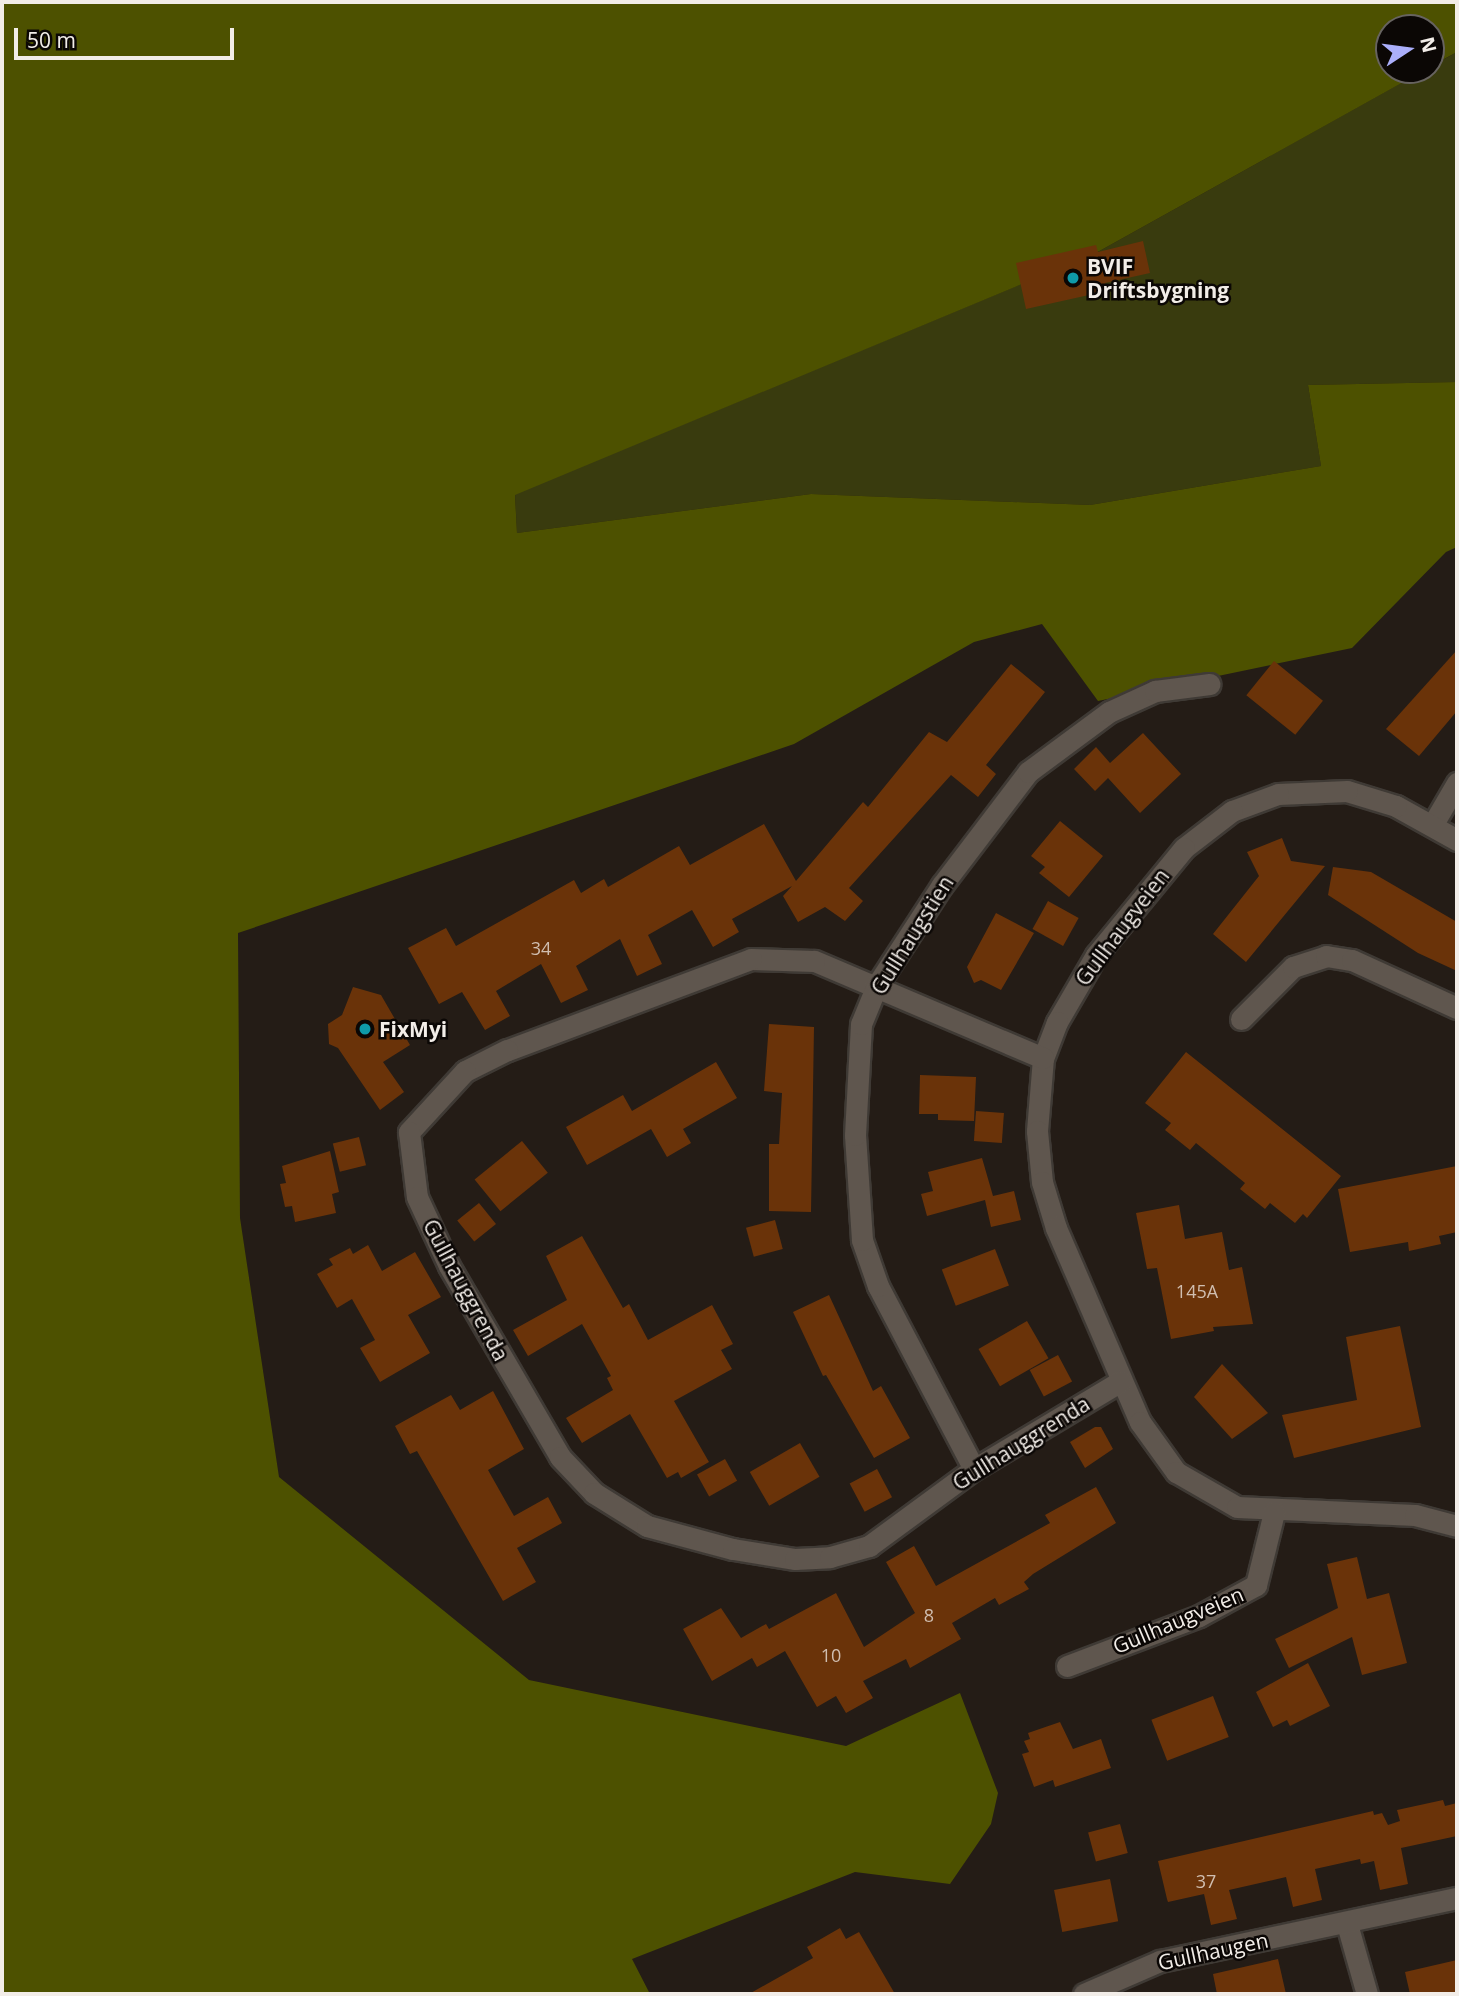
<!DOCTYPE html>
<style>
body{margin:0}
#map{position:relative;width:1459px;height:1996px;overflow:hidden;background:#241c16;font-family:"Open Sans",sans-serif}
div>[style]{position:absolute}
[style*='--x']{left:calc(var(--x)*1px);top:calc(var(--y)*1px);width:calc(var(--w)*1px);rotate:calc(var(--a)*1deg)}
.green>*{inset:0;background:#393b0e}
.forest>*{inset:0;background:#4d5100}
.building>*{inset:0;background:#6a3309;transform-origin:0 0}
.roads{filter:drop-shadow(2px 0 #3f3a35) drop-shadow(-2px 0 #3f3a35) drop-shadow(0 2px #3f3a35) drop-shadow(0 -2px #3f3a35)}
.street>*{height:21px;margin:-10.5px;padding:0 10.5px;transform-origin:10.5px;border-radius:10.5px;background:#5f564e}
.dots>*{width:19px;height:19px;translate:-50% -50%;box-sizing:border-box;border:4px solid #0b0705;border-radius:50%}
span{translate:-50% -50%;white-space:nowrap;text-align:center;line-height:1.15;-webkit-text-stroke:5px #0b0705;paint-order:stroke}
.number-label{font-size:18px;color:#d0beb0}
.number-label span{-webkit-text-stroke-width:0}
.poi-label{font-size:21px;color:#f2ede8;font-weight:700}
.left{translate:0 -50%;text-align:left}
.street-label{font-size:21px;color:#f2ede8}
.frame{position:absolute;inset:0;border:4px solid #f2ede8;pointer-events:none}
.north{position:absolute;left:1375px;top:14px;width:70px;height:70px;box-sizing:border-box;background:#0b0705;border:2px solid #676360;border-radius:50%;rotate:77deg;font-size:19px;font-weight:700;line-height:28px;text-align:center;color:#f2ede8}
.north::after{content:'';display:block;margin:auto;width:24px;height:32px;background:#abaffb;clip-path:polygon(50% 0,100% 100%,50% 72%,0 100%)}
.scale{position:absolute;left:14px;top:28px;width:220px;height:32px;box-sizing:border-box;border:4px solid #f2ede8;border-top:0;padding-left:9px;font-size:21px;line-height:24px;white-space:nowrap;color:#f2ede8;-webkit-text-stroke:5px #0b0705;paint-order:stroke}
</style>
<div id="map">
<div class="green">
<div style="clip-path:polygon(1457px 52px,1457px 382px,1308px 385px,1321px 466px,1090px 505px,811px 494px,517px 533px,515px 494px,1094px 254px)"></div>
</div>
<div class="forest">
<div style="clip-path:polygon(2px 2px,1457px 2px,1457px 52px,1431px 66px,1431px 28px,1389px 28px,1389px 70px,1425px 70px,1094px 254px,515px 495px,517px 533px,811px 494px,1090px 505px,1321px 466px,1308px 385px,1457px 382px,1457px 547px,1446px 552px,1352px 648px,1098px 701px,1042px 624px,974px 642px,794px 744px,238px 933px,240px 1218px,279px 1477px,529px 1680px,846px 1746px,960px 1693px,998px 1793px,991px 1824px,950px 1884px,855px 1872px,632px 1959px,650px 1994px,2px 1994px)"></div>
</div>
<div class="building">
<div style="clip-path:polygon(1143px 241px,1150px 273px,1105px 283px,1107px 291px,1026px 309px,1016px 263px,1096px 245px,1098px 252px)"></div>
<div style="clip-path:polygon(1457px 650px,1457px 711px,1419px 756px,1386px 729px)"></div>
<div style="left:1274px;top:661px;width:63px;height:44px;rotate:39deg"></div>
<div style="clip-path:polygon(1011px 664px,1045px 692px,986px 765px,996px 774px,978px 797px,951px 775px,849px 888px,863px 901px,845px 921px,825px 907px,798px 922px,783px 896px,792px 886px,732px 919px,739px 932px,713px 947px,692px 910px,648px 935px,662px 964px,637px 976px,620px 939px,576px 966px,588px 990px,561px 1003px,541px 964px,496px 991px,510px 1016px,485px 1030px,462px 992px,439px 1004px,408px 948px,446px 928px,456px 946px,574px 880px,581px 893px,604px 879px,608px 887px,679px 846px,690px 865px,764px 824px,796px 881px,863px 802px,868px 807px,929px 732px,947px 742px)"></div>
<div style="clip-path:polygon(1143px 733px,1181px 774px,1140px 813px,1108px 778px,1095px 791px,1074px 769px,1096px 747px,1110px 763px)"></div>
<div style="clip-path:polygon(1060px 821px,1103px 856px,1069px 897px,1039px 873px,1045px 867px,1031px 856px)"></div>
<div style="clip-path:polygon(1282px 838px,1291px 861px,1325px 866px,1246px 962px,1213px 934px,1259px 876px,1247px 852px)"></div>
<div style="clip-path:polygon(1333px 867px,1371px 872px,1457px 922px,1457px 971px,1418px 953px,1328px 895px)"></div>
<div style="left:1048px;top:901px;width:35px;height:32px;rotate:29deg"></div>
<div style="clip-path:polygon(996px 913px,1034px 933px,1001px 990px,981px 980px,974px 983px,967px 967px)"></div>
<div style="clip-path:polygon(353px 987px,381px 995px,410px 1045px,383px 1062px,404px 1092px,380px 1110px,338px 1048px,329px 1044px,328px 1024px,342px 1015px)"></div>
<div style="clip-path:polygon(769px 1024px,814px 1027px,811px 1212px,769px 1211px,769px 1144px,779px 1144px,782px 1093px,764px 1091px)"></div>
<div style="clip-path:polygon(1186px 1052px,1341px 1176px,1307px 1218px,1303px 1214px,1295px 1223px,1270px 1203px,1265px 1209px,1240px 1189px,1245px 1183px,1196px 1143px,1190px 1150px,1165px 1130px,1171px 1123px,1145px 1103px)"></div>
<div style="clip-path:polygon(716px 1062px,737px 1098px,683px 1129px,691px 1143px,667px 1157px,651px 1129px,587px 1165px,566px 1127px,623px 1095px,632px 1111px)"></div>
<div style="clip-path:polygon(920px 1075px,976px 1077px,974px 1121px,938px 1120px,938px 1114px,919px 1114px)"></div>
<div style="left:976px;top:1111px;width:28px;height:30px;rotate:4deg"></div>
<div style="left:359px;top:1137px;width:29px;height:27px;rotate:76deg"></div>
<div style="left:522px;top:1141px;width:41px;height:61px;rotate:51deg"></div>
<div style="clip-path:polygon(330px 1151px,339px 1192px,332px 1194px,336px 1213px,295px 1222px,292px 1206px,285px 1207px,280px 1184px,286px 1183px,282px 1166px)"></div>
<div style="clip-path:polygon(982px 1158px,993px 1196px,1014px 1191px,1021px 1220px,991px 1227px,985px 1200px,927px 1216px,921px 1194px,933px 1191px,928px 1172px)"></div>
<div style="clip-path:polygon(1457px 1166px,1457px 1232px,1439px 1236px,1441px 1244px,1409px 1251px,1408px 1242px,1350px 1252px,1338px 1189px)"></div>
<div style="left:479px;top:1203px;width:27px;height:28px;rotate:51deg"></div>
<div style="clip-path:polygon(1179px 1205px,1185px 1239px,1222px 1232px,1229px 1270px,1242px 1267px,1253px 1324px,1213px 1327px,1214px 1331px,1171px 1339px,1157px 1268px,1147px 1269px,1136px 1213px)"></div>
<div style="left:775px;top:1220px;width:30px;height:30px;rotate:75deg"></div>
<div style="clip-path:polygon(582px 1236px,623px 1308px,629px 1304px,648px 1340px,712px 1305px,733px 1344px,721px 1350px,732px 1369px,674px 1401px,709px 1462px,681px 1478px,678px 1472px,667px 1478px,630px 1414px,582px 1443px,566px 1418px,613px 1390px,607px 1378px,611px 1376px,582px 1324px,528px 1356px,513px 1330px,567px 1300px,546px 1256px)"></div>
<div style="clip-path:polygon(368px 1245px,382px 1271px,415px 1252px,441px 1297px,408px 1315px,430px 1353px,380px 1382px,360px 1348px,375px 1340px,352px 1299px,337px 1308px,317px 1274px,333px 1265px,329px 1259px,350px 1248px,353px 1254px)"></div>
<div style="left:995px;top:1249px;width:39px;height:57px;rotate:69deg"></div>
<div style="clip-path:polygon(829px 1295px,873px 1391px,881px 1386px,910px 1438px,874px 1458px,826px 1375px,823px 1376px,793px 1312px)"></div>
<div style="left:1027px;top:1321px;width:43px;height:56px;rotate:60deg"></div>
<div style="clip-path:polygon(1400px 1326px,1421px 1427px,1294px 1458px,1282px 1415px,1357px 1400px,1346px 1337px)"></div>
<div style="left:1058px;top:1355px;width:30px;height:32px;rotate:62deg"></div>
<div style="clip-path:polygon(1222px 1364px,1268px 1413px,1232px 1439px,1194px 1397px)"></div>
<div style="clip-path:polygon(493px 1391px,524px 1449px,488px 1470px,514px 1516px,548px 1497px,562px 1523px,517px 1548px,536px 1582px,503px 1601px,417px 1451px,410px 1454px,395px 1426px,451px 1395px,460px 1410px)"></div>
<div style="clip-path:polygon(1095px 1427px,1101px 1427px,1113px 1449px,1085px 1468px,1070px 1442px)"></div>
<div style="left:800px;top:1443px;width:39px;height:58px;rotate:60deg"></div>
<div style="left:725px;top:1459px;width:25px;height:32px;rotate:61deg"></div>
<div style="left:877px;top:1469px;width:32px;height:31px;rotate:62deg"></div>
<div style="clip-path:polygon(1096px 1487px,1116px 1523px,1033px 1574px,1024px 1582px,1029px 1589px,999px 1605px,995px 1598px,952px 1623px,961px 1639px,910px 1668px,906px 1659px,863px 1681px,873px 1698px,846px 1713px,836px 1696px,817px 1707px,785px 1651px,757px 1667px,752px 1658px,712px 1681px,683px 1629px,721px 1608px,741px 1638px,766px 1624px,769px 1629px,836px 1593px,864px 1647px,915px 1613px,886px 1562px,914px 1546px,936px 1586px,1050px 1523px,1045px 1515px)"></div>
<div style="clip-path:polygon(1357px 1557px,1367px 1599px,1389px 1593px,1407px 1663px,1362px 1675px,1352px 1637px,1289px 1668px,1275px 1639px,1338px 1608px,1327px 1564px)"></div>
<div style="clip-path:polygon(1308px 1663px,1330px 1706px,1290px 1726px,1287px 1720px,1273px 1727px,1256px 1692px)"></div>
<div style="left:1213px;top:1696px;width:44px;height:66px;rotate:69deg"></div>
<div style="clip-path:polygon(1060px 1722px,1073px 1749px,1101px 1739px,1111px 1768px,1055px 1787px,1053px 1780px,1034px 1787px,1022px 1754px,1029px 1752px,1024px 1741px,1030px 1739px,1028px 1733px)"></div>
<div style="clip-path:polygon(1443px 1800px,1445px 1806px,1457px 1803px,1457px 1836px,1401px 1848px,1408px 1884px,1380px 1890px,1374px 1861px,1361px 1864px,1360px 1859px,1315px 1869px,1322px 1900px,1293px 1907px,1286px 1877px,1229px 1890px,1237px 1919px,1211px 1925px,1204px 1894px,1168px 1902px,1167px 1899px,1158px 1861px,1373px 1811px,1374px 1815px,1382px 1813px,1388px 1825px,1400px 1821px,1397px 1810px)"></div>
<div style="left:1120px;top:1824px;width:30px;height:33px;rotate:75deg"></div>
<div style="left:1110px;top:1879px;width:43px;height:57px;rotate:79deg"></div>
<div style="clip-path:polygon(840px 1928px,846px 1939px,859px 1932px,895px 1994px,749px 1994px,813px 1958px,807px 1947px)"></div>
<div style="clip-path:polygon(1278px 1959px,1286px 1994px,1217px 1994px,1213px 1974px)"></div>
<div style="clip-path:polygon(1457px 1960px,1457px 1994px,1410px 1994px,1405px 1972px)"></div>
</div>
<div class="roads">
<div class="street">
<div style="--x:1433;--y:824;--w:48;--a:-59.7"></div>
<div style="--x:1457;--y:840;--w:70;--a:-150.9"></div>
<div style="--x:1396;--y:806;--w:51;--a:-163"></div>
<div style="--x:1347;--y:791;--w:69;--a:177.5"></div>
<div style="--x:1278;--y:794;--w:49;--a:159.7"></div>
<div style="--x:1232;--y:811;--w:61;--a:142.4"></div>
<div style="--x:1184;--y:848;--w:139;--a:129.4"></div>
<div style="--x:1096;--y:955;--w:78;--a:120.2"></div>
<div style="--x:1057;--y:1022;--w:39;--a:111"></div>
<div style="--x:1043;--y:1058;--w:73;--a:94.7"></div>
<div style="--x:1037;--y:1131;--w:51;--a:84.4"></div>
<div style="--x:1042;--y:1182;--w:48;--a:73.1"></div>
<div style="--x:1056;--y:1228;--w:211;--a:66.6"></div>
<div style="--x:1140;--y:1422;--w:62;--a:54.2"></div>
<div style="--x:1176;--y:1472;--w:70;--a:29.8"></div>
<div style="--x:1237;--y:1507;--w:178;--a:2.6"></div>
<div style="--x:1415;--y:1515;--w:43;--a:14.7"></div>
<div style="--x:1241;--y:1019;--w:74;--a:-45"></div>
<div style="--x:1293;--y:967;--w:35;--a:-18"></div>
<div style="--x:1326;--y:956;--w:26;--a:9"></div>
<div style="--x:1352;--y:960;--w:115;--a:24.6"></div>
<div style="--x:1043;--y:1058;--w:249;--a:-157"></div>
<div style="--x:814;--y:961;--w:63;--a:-178.2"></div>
<div style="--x:751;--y:959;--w:260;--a:159.5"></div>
<div style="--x:507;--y:1050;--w:47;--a:153.4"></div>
<div style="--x:465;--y:1071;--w:83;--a:132.6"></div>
<div style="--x:409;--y:1132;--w:65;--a:83"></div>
<div style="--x:417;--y:1197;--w:76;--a:65.1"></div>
<div style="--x:449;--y:1266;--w:221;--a:59.8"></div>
<div style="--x:560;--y:1457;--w:50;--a:46.6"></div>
<div style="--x:594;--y:1493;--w:62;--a:31.9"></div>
<div style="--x:647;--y:1526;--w:89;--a:15"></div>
<div style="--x:733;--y:1549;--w:63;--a:9.2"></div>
<div style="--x:795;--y:1559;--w:35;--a:-3"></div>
<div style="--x:830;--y:1557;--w:41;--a:-15.8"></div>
<div style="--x:869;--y:1546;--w:130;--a:-36.3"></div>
<div style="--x:974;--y:1469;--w:171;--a:-30.9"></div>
<div style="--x:974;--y:1469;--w:207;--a:-117.7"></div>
<div style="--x:878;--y:1286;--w:49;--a:-109.2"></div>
<div style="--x:862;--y:1240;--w:105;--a:-93.8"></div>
<div style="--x:855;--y:1135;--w:111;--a:-86.9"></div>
<div style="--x:861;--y:1024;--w:42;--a:-67.7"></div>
<div style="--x:877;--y:985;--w:119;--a:-57"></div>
<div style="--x:942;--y:885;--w:142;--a:-52.7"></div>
<div style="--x:1028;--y:772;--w:101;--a:-36.5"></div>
<div style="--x:1109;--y:712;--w:51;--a:-24.5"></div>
<div style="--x:1155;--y:691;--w:55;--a:-7.3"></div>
<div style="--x:1067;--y:1666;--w:141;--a:-20.7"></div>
<div style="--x:1199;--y:1616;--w:65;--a:-28.5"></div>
<div style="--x:1256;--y:1585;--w:75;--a:-76.1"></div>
<div style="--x:1347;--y:1924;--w:73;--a:74.1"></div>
<div style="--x:1084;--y:1994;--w:83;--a:-23.5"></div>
<div style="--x:1160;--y:1961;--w:304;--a:-12"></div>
</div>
</div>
<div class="dots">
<div style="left:1073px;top:278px;background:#0f9aa8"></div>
<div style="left:365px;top:1029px;background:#0f9aa8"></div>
</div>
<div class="number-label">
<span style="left:541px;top:948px">34</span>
<span style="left:1197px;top:1291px">145A</span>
<span style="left:929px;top:1615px">8</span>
<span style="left:831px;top:1655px">10</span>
<span style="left:1206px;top:1881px">37</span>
</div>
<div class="poi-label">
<span class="left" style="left:1087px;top:278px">BVIF<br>Driftsbygning</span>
<span class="left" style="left:379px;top:1029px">FixMyi</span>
</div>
<div class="street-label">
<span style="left:1122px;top:927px;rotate:-53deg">Gullhaugveien</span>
<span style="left:912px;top:935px;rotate:-58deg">Gullhaugstien</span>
<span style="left:466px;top:1290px;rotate:62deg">Gullhauggrenda</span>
<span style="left:1021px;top:1443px;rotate:-32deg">Gullhauggrenda</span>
<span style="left:1178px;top:1620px;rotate:-23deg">Gullhaugveien</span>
<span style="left:1213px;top:1951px;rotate:-12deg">Gullhaugen</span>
</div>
<div class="frame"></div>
<div class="north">N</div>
<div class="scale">50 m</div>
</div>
